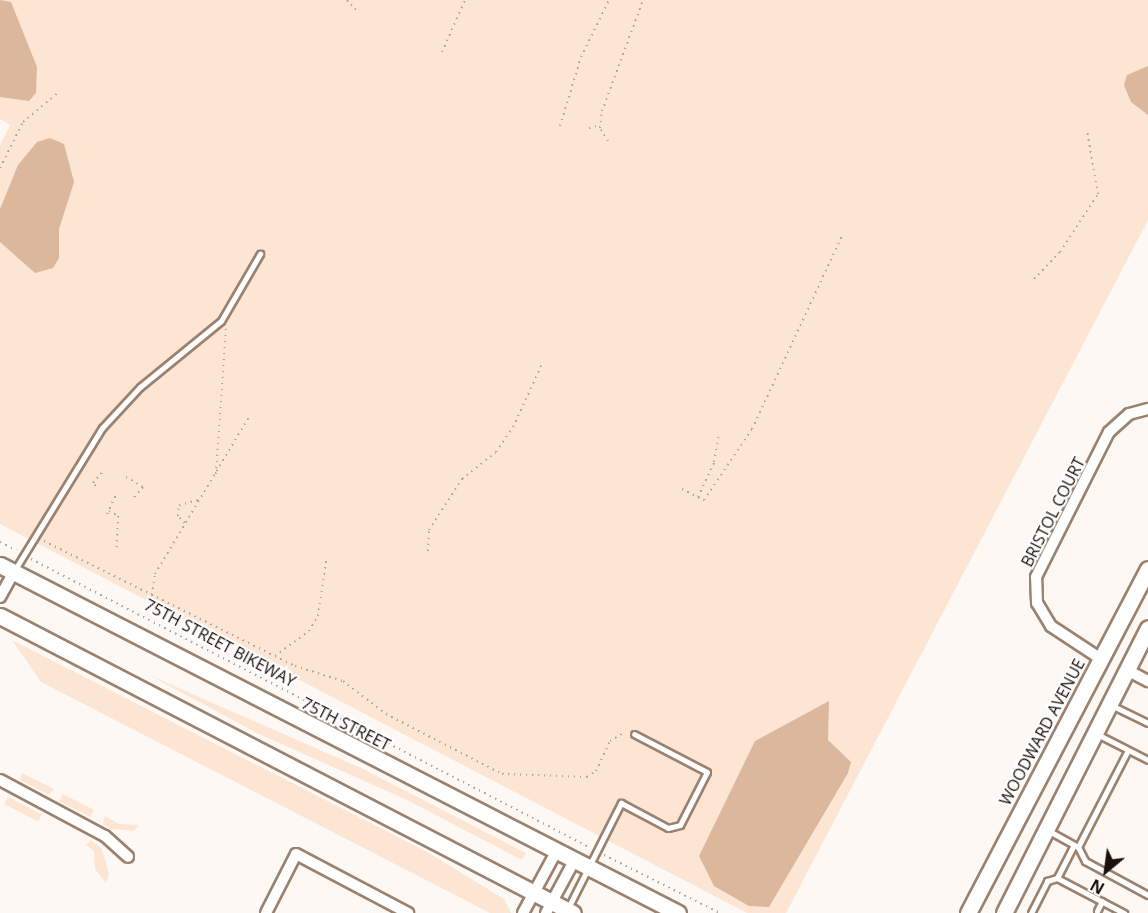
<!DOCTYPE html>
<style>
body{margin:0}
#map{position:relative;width:1148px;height:913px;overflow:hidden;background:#fdf8f3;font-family:"Open Sans",sans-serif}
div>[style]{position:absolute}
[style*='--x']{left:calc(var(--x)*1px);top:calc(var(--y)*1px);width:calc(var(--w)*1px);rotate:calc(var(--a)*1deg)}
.green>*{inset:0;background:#fce5d3;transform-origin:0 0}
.water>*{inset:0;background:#dbb79c}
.path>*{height:2px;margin-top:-1px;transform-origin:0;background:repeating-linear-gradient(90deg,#aca5a0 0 1.5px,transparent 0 6px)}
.roads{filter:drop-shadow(2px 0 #9b826f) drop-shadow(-2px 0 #9b826f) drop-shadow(0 2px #9b826f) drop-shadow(0 -2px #9b826f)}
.lane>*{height:5px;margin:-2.5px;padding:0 2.5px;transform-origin:2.5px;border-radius:2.5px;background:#fff}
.street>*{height:10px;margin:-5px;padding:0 5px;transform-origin:5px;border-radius:5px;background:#fff}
.secondary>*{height:15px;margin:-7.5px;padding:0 7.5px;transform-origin:7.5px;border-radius:7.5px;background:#fff}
span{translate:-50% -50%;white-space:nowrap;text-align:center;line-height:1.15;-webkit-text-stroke:4.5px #fff;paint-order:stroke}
.street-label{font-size:16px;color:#191009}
.north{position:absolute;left:1076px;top:841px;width:60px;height:60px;-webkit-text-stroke:4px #fff;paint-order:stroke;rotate:209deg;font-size:16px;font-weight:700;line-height:24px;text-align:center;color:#191009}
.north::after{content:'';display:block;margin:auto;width:21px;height:27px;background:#191009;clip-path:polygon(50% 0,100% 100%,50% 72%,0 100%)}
</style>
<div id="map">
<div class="green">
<div style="clip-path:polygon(0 0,1148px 0,1148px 220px,786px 913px,747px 913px,0 524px,0 145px,10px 125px,0 119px)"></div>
<div style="clip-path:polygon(12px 640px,429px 853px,504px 899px,511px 913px,490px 913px,41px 682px)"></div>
<div style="clip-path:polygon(149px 675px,363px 769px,526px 853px,522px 860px,407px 800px,257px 733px)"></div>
<div style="clip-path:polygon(22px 773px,54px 789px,49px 795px,20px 780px)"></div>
<div style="left:63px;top:794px;width:35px;height:8px;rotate:27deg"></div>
<div style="left:8px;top:797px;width:38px;height:8px;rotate:27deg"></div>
<div style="clip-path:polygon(105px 816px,119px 824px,139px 825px,134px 831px,111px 829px,103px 824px)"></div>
<div style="clip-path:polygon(91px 840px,102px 849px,109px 874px,106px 883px,95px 869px,94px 851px,86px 845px)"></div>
</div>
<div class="water">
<div style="clip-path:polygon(0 0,11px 2px,37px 67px,36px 93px,29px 101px,0 97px)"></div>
<div style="clip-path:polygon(1148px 66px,1148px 115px,1131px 102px,1124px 85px,1127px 75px)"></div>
<div style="clip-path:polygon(50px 138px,64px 144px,74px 182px,59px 229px,59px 258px,53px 268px,35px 273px,0 242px,0 209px,18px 165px,37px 142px)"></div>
<div style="clip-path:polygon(829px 701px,828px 740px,851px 762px,848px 773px,769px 907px,749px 906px,714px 886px,699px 856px,755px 741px)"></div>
</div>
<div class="path">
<div style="--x:347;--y:0;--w:13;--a:48"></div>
<div style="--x:442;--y:52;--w:57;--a:-66.1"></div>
<div style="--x:560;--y:126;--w:72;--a:-73.1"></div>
<div style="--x:581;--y:57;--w:64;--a:-63.8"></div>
<div style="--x:589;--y:128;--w:11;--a:-15"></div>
<div style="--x:608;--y:141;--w:15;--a:-122"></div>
<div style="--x:600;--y:128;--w:17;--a:-83"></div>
<div style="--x:602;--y:111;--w:118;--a:-69.7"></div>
<div style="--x:0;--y:168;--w:51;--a:-63.4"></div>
<div style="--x:23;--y:122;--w:48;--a:-40"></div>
<div style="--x:1034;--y:279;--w:37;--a:-46"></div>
<div style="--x:1060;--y:252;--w:69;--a:-56.8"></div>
<div style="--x:1098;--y:194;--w:64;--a:-99.9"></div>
<div style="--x:216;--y:474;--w:146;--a:-86.1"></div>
<div style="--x:126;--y:477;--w:20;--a:30"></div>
<div style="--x:143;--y:487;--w:18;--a:131"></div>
<div style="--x:96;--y:486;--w:4;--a:-135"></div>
<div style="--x:93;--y:483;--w:16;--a:-50"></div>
<div style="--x:682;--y:489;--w:25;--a:27"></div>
<div style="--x:704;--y:500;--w:86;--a:-55.9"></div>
<div style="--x:752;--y:429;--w:213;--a:-65"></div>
<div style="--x:698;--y:497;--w:38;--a:-65"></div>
<div style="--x:714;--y:462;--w:29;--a:-80"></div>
<div style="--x:109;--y:511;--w:10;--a:29"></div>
<div style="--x:118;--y:516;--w:36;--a:93"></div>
<div style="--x:107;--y:514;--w:21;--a:-65"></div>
<div style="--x:185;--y:523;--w:10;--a:-135"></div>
<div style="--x:178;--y:516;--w:11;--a:-85"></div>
<div style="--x:179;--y:505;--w:21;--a:-14"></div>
<div style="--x:44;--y:541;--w:280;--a:26.5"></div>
<div style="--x:295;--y:666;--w:50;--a:17.4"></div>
<div style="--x:343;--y:681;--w:54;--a:37.5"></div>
<div style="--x:386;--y:714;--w:131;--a:27.3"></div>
<div style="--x:502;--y:774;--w:85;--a:2"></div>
<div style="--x:587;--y:777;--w:11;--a:-34"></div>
<div style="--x:596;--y:771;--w:33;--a:-65"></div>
<div style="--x:610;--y:741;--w:17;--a:-31"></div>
<div style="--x:0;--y:542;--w:18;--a:27"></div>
<div style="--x:428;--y:551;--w:21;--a:-87"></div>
<div style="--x:429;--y:530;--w:61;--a:-57.1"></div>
<div style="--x:462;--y:479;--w:43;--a:-38.5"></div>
<div style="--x:496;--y:452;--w:30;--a:-56"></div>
<div style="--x:513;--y:427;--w:69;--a:-65.3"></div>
<div style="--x:31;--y:559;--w:628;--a:27.3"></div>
<div style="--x:152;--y:595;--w:21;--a:-82"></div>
<div style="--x:155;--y:574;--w:185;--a:-59.1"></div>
<div style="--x:275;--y:656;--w:42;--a:-36.3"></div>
<div style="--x:309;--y:631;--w:17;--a:-59"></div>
<div style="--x:318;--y:616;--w:56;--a:-81.7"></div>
<div style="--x:604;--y:855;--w:130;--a:26.6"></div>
</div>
<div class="roads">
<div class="lane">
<div style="--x:14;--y:571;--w:168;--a:-58.4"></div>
<div style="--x:102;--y:428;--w:56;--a:-47.2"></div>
<div style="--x:140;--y:387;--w:104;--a:-39.2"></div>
<div style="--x:221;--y:321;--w:78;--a:-59.8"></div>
<div style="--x:1111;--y:705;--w:41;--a:25.9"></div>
<div style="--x:1097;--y:734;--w:57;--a:27"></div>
<div style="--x:1049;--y:831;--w:33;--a:29"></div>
<div style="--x:1078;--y:847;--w:16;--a:63"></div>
<div style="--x:1085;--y:861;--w:72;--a:28.4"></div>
<div style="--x:1078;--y:847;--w:109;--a:-62.7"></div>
<div style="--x:1057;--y:878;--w:37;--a:-63"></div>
<div style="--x:568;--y:908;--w:118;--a:-63.2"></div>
<div style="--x:621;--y:803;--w:53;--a:28"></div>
<div style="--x:668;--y:828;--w:12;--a:-14"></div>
<div style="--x:680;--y:825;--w:59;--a:-63"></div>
<div style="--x:707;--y:772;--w:82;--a:-152.5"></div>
<div style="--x:1097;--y:911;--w:11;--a:-63"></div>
<div style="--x:1031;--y:913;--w:36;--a:-63"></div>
<div style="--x:1047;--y:881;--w:10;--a:-17"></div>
<div style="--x:1057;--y:878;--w:76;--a:27.6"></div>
</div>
<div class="street">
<div style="--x:0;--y:597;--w:29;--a:-61"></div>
<div style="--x:1101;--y:659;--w:60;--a:-146.6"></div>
<div style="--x:1051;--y:626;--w:27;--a:-121"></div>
<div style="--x:1037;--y:603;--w:26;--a:-92"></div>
<div style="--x:1036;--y:577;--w:162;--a:-63.3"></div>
<div style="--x:1109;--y:432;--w:27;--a:-42"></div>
<div style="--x:1129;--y:414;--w:20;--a:-15"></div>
<div style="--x:1127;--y:670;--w:24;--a:28"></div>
<div style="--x:0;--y:780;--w:119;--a:28.1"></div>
<div style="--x:105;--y:836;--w:31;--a:42"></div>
<div style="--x:266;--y:913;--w:66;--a:-63"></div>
<div style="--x:296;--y:854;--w:127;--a:27.8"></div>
<div style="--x:523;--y:913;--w:69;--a:-61.6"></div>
<div style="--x:546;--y:913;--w:59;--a:-61.7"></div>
</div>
<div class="secondary">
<div style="--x:0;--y:565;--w:762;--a:27.17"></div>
<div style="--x:0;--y:616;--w:645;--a:27.4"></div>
<div style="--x:968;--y:913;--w:388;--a:-62.4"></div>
<div style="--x:1004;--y:913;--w:319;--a:-63.2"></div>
</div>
</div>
<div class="street-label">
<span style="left:1053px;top:512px;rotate:-63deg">BRISTOL COURT</span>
<span style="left:220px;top:643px;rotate:28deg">75TH STREET BIKEWAY</span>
<span style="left:346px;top:724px;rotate:27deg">75TH STREET</span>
<span style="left:1042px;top:732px;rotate:-62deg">WOODWARD AVENUE</span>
</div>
<div class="north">N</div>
</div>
